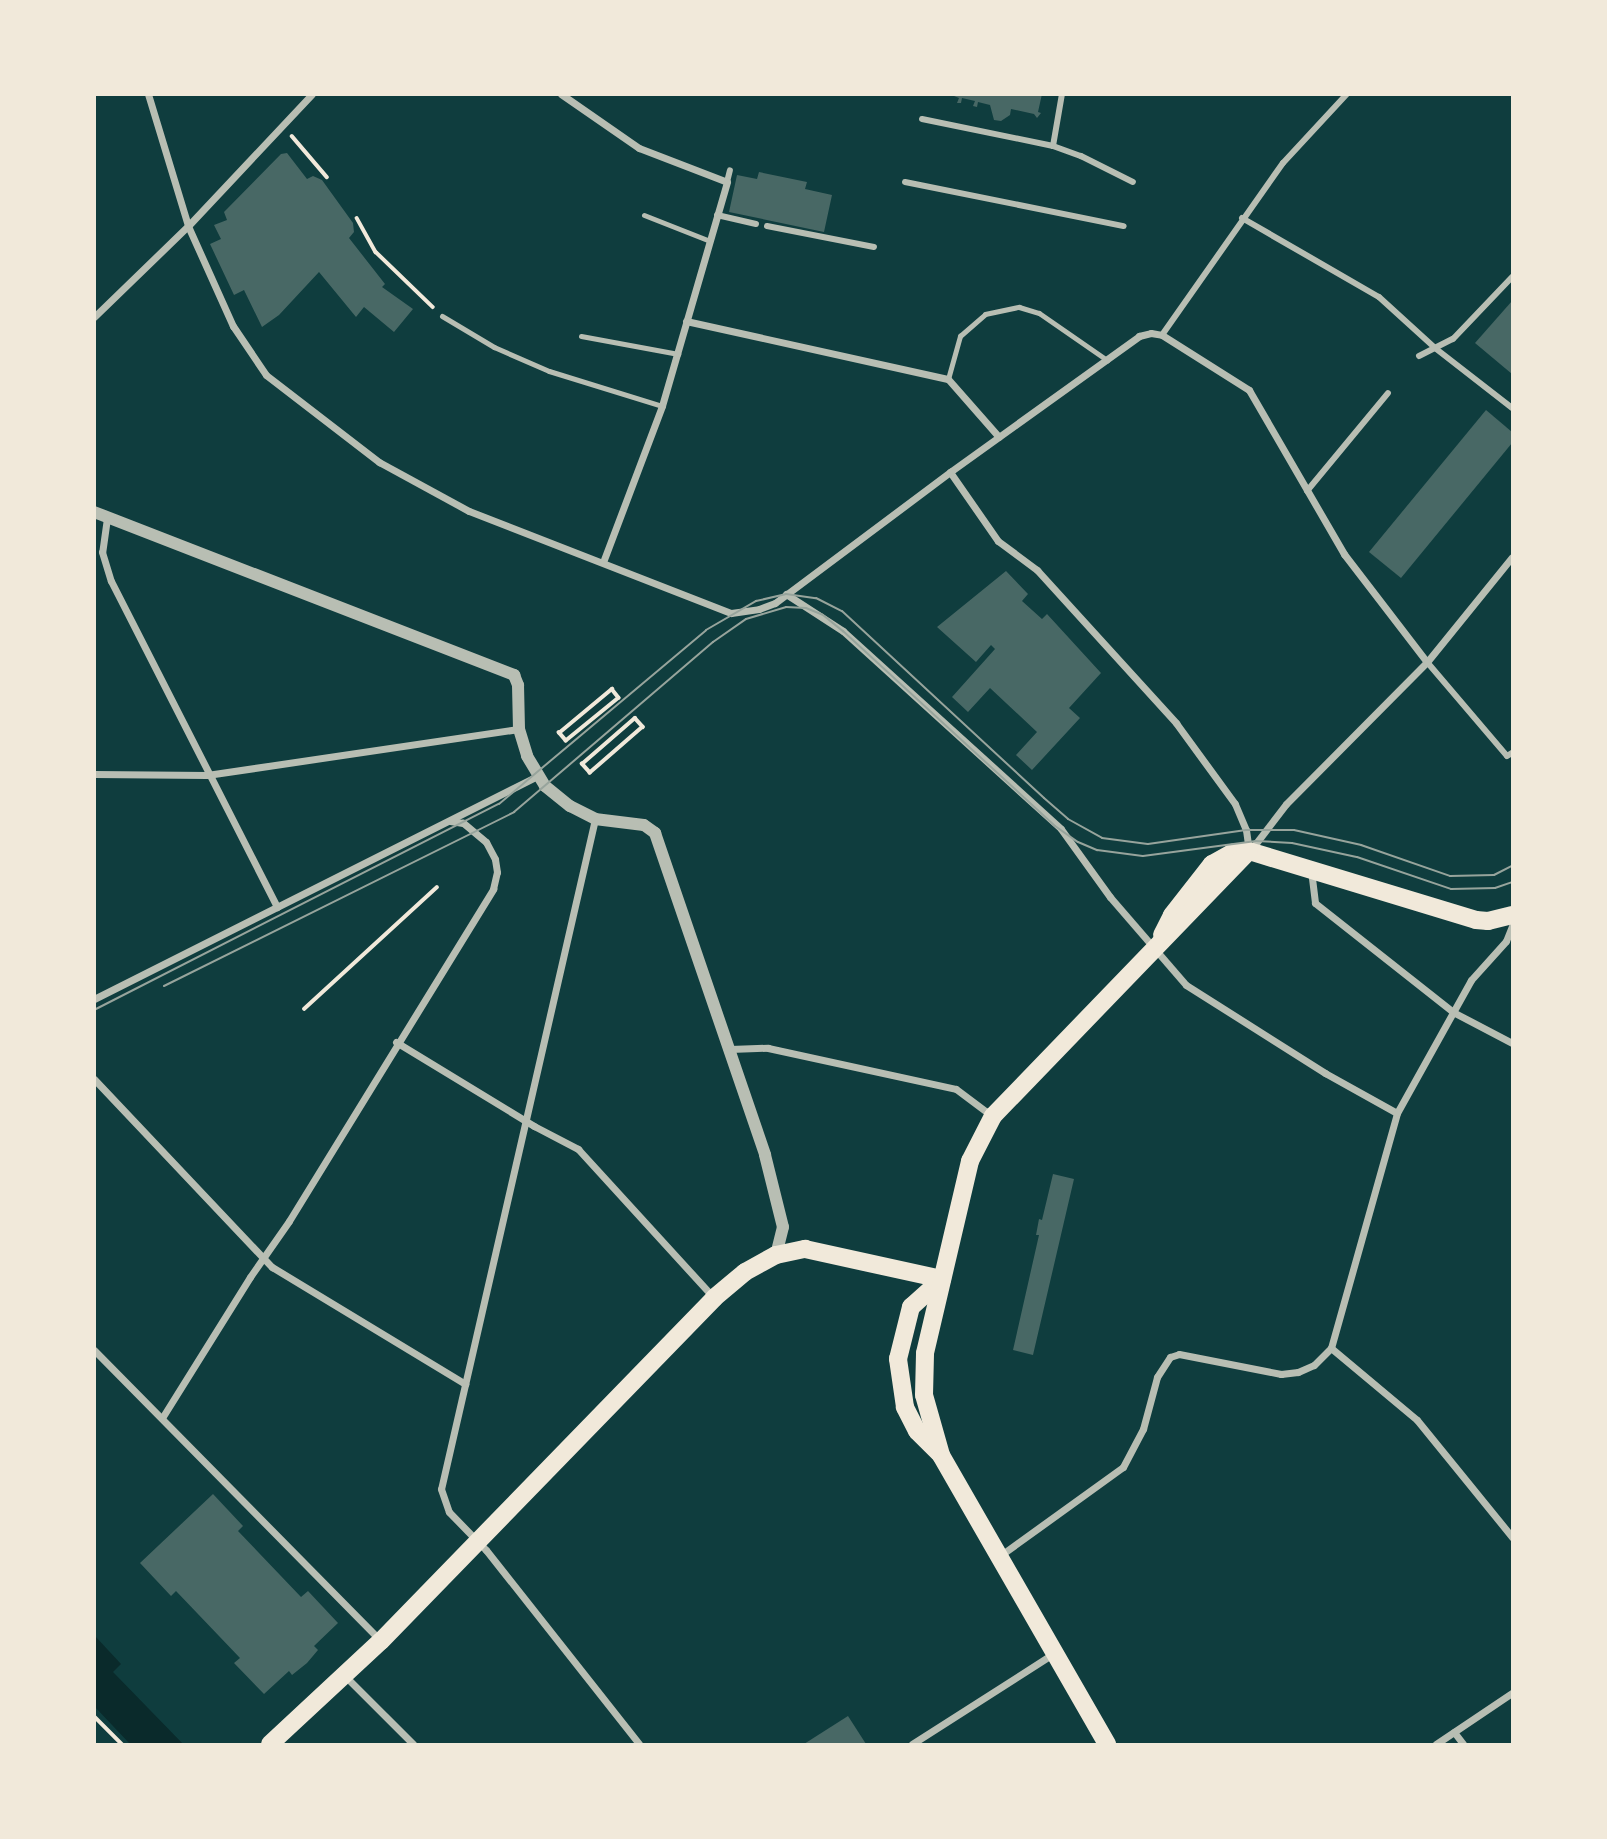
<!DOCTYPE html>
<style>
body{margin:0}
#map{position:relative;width:1607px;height:1839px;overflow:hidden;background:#0f3d3e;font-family:"IBM Plex Sans",sans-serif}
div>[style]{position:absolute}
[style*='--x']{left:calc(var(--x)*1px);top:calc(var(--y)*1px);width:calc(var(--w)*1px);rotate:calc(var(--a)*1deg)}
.water>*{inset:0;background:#0a2a2b}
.building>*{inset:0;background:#486865}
.path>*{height:3.5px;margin:-1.75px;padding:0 1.75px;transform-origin:1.75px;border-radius:1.75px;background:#f1e9da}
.service>*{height:5px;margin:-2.5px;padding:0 2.5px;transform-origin:2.5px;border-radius:2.5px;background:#b8beb3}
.pedestrian>*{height:6px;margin:-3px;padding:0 3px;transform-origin:3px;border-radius:3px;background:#b8beb3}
.minor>*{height:7px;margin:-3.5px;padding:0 3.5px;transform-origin:3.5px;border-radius:3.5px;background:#b8beb3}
.tertiary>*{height:12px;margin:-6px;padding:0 6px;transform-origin:6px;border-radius:6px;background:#b8beb3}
.primary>*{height:18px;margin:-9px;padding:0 9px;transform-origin:9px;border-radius:9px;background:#f1e9da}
.tram>*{height:2px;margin:-1px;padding:0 1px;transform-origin:1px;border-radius:1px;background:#97a49c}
span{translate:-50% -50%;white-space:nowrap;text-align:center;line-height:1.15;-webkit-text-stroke:7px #f1e9da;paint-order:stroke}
.frame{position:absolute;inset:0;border:96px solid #f1e9da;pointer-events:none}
</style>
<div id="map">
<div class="water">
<div style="clip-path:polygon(95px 1636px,121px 1664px,113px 1672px,183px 1744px,130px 1744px,95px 1707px)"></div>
</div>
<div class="building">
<div style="clip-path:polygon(949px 94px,1042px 94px,1038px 112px,1041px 113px,1037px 118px,1034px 114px,1011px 109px,1010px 115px,1001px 121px,994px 120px,990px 105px,978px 102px,977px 107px,973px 106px,975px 101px,962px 98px,961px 103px,957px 103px,959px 98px)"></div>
<div style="clip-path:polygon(287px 153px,307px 179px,313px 176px,322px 180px,353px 223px,354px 232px,349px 238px,385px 284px,382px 287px,413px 309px,394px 332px,364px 307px,356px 317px,319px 272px,279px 315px,262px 327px,244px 290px,234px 295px,210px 244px,221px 239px,214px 225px,227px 220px,224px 212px,281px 154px)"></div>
<div style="clip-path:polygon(759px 172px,807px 182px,805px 189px,832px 195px,824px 232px,729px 212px,737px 175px,757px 179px)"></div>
<div style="clip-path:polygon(1512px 301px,1512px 374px,1475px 343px)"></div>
<div style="clip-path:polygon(1486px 410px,1512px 432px,1512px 443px,1401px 578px,1369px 552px)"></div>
<div style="clip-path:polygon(1006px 571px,1028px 594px,1022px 601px,1042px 619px,1047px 614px,1101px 673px,1069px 708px,1080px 718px,1032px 770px,1016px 755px,1037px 732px,990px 688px,968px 712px,952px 697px,995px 649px,991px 645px,976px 662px,937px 627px)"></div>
<div style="clip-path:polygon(1053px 1174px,1074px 1179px,1033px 1355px,1013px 1350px,1039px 1235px,1036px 1235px,1039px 1219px,1042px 1220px)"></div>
<div style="clip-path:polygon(213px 1494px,243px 1526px,238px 1531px,301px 1597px,308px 1591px,338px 1623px,314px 1646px,318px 1650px,307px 1663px,292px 1675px,289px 1671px,264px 1694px,234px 1663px,240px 1658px,176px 1591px,171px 1596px,140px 1563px)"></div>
<div style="clip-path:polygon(848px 1716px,866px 1744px,804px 1744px)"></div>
</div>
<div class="path">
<div style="--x:292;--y:136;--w:54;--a:49.5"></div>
<div style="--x:357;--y:218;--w:39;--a:61"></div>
<div style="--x:376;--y:252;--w:79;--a:44"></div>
<div style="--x:612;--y:689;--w:11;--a:52"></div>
<div style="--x:619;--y:698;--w:68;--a:140.9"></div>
<div style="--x:566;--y:741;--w:11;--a:-131"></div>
<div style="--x:559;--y:733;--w:69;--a:-39.7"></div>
<div style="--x:635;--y:718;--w:12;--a:48"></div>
<div style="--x:643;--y:727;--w:70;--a:139"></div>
<div style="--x:590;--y:773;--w:12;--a:-132"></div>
<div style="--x:582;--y:764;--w:70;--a:-41"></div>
<div style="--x:304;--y:1009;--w:180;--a:-42.5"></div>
<div style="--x:94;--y:1716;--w:40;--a:45"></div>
</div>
<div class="service">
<div style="--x:644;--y:215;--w:71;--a:21.5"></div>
<div style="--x:442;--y:316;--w:61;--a:30.8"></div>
<div style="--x:494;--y:347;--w:60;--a:23.6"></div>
<div style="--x:549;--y:371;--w:118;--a:17.2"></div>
<div style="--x:581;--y:336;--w:99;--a:10.5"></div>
<div style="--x:948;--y:379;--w:45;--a:-74.4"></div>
<div style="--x:960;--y:336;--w:33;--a:-41"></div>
<div style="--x:985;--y:314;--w:35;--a:-12"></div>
<div style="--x:1019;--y:307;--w:21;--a:17"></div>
<div style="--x:1039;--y:313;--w:83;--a:34.7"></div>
</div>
<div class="pedestrian">
<div style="--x:922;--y:119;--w:134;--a:11.6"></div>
<div style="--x:1053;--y:146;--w:30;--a:20"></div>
<div style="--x:1081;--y:156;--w:58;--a:26.6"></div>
<div style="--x:1053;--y:146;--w:53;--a:-80.2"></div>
<div style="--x:727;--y:182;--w:12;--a:-76"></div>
<div style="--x:905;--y:182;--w:223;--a:11.4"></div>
<div style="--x:717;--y:215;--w:40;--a:13"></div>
<div style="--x:1242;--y:218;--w:158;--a:30"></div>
<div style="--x:1379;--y:297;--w:76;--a:42.3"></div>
<div style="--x:1435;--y:348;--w:98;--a:37.9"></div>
<div style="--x:767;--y:226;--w:109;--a:11.1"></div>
<div style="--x:1162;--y:335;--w:210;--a:-54.9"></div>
<div style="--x:1283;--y:163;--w:94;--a:-47.2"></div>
<div style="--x:1419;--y:356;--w:38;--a:-27"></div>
<div style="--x:1453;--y:339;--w:86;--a:-46.4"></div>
<div style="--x:1307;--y:491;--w:127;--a:-50.4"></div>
<div style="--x:1427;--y:662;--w:123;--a:49.6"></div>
<div style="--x:1507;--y:756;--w:6;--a:-31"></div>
</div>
<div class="minor">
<div style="--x:148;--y:94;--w:138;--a:73.1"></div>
<div style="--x:188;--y:226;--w:110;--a:65.8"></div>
<div style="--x:233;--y:326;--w:59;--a:56"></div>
<div style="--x:266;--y:375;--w:143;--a:37.6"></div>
<div style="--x:379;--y:462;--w:102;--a:28.6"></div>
<div style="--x:469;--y:511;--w:281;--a:21.3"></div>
<div style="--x:731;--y:613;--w:28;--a:-8"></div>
<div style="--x:759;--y:609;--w:17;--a:-21"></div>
<div style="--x:775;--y:603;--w:219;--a:-36.8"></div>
<div style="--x:950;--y:472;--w:233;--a:-35.7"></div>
<div style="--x:1139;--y:336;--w:12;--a:-14"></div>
<div style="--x:1151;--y:333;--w:11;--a:10"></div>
<div style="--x:1162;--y:335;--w:103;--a:32.3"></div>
<div style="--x:1249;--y:390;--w:190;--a:59.9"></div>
<div style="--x:1344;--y:554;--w:136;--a:52.5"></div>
<div style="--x:561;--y:94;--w:95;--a:34.7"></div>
<div style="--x:639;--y:148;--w:94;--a:21.1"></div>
<div style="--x:727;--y:182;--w:233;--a:106.2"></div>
<div style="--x:662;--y:406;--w:167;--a:110.7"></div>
<div style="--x:94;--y:317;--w:131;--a:-44.1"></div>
<div style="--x:188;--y:226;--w:181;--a:-46.8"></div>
<div style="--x:686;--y:321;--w:268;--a:12.5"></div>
<div style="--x:948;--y:379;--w:77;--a:48.7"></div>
<div style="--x:950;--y:472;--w:84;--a:55.2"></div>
<div style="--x:998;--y:541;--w:49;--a:36.6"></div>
<div style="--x:1037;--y:570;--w:207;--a:47.7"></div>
<div style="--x:1176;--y:723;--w:100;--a:53.9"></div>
<div style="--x:1235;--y:804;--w:28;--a:67"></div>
<div style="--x:1246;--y:830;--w:21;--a:82"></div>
<div style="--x:107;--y:518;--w:34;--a:98"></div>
<div style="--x:102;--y:552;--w:30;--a:73"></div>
<div style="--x:111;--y:581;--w:366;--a:63"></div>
<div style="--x:786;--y:594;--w:68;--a:33"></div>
<div style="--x:843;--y:631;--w:294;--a:42.2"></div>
<div style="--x:1061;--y:829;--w:84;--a:54.2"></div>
<div style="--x:1110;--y:897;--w:116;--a:49.2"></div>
<div style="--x:1186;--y:985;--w:165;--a:32.3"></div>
<div style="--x:1325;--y:1073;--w:82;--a:29.1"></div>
<div style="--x:94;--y:774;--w:113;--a:0.5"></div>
<div style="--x:207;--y:775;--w:315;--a:-8.4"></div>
<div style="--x:595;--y:819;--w:687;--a:102.94"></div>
<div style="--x:441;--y:1489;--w:24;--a:71"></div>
<div style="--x:449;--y:1512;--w:53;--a:45.8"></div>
<div style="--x:486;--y:1550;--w:247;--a:51.7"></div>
<div style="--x:1250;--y:851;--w:59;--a:-52.5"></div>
<div style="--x:1286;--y:804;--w:200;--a:-45.2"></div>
<div style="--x:1427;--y:662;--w:135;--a:-51"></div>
<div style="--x:1311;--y:870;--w:33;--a:83"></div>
<div style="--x:1315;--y:903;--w:176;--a:38.3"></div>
<div style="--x:1453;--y:1012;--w:67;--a:27.7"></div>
<div style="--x:94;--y:999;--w:496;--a:-26.7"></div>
<div style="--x:396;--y:1042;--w:162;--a:31.3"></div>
<div style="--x:534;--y:1126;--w:50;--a:27.6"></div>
<div style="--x:578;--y:1149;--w:202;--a:47.6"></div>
<div style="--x:730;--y:1049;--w:38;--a:-2"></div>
<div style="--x:768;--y:1048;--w:192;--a:12.3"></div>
<div style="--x:956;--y:1089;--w:45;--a:36.9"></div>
<div style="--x:94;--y:1079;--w:259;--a:46.6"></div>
<div style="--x:272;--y:1267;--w:226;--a:31.2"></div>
<div style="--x:1331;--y:1348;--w:112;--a:39.9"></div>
<div style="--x:1417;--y:1420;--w:151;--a:50.9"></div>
<div style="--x:94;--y:1350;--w:409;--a:45.4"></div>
<div style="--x:162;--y:1418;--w:166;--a:-58"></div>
<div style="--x:250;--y:1277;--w:68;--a:-55.1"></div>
<div style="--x:289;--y:1221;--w:390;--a:-58.4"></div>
<div style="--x:493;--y:889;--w:17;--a:-77"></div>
<div style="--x:497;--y:872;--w:13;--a:-99"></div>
<div style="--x:495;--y:859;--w:19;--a:-118"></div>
<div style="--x:486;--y:842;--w:30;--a:-140"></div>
<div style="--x:463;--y:823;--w:13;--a:-171"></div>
<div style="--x:1001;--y:1555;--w:150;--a:-35.8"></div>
<div style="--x:1123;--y:1467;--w:43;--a:-62.2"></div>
<div style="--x:1143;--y:1429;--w:54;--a:-74.9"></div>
<div style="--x:1157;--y:1377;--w:24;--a:-57"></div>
<div style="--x:1170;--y:1357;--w:9;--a:-18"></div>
<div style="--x:1179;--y:1354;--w:104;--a:11.1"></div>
<div style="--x:1281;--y:1374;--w:17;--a:-7"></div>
<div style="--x:1298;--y:1372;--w:17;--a:-24"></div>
<div style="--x:1314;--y:1365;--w:24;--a:-45"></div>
<div style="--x:1331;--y:1348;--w:244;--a:-74.3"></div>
<div style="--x:1397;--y:1113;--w:152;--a:-60.9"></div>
<div style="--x:1471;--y:980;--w:52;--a:-48.1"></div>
<div style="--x:1506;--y:941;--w:16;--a:-68"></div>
<div style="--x:344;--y:1675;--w:98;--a:45"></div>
<div style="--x:1454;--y:1732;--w:15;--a:53"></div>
<div style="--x:912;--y:1744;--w:167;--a:-32.6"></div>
<div style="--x:1436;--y:1744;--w:92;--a:-33.9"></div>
</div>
<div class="tertiary">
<div style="--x:94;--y:512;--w:451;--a:21.2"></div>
<div style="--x:514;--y:675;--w:11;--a:68"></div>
<div style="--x:518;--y:685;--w:44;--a:88.7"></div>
<div style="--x:519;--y:729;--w:28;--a:73"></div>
<div style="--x:527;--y:756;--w:35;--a:59"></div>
<div style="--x:545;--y:786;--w:32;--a:39"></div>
<div style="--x:570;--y:806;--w:28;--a:27"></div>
<div style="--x:595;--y:819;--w:49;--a:7"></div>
<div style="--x:644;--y:825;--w:14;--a:36"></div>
<div style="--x:655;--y:833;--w:340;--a:71.1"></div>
<div style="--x:765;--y:1155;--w:74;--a:76"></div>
<div style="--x:783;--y:1227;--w:29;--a:104"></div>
</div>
<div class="primary">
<div style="--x:1162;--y:935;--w:22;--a:-63"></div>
<div style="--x:1172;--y:915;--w:65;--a:-51.9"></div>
<div style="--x:1212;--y:864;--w:23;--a:-29"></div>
<div style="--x:1232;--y:853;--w:17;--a:-7"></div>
<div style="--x:1249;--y:851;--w:237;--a:16.9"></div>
<div style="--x:1476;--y:920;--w:12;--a:5"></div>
<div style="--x:1488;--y:921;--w:25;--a:-14"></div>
<div style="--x:939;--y:1453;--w:31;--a:-135"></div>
<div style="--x:917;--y:1431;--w:27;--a:-117"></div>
<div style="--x:905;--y:1407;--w:49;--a:-98.3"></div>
<div style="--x:898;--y:1359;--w:54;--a:-76"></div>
<div style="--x:911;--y:1307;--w:42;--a:-42.1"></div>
<div style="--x:270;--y:1744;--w:151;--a:-42.9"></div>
<div style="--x:381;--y:1641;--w:478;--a:-45.8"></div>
<div style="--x:714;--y:1298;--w:40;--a:-40"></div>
<div style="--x:745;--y:1272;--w:35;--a:-29"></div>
<div style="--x:776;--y:1255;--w:30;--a:-12"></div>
<div style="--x:805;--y:1249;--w:140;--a:12.4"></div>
<div style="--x:1107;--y:1744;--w:333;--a:-119.9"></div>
<div style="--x:941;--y:1455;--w:62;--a:-105.8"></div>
<div style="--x:924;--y:1395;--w:42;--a:-88.6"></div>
<div style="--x:925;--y:1353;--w:197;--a:-76.8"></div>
<div style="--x:970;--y:1161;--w:51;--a:-62.9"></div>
<div style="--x:993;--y:1116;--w:368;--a:-46"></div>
</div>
<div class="tram">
<div style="--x:164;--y:986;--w:391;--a:-26.4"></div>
<div style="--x:514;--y:812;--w:262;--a:-40.5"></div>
<div style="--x:713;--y:642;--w:40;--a:-34.9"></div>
<div style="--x:746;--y:619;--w:42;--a:-16.7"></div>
<div style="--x:786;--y:607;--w:20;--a:3"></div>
<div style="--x:806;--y:608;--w:18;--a:22"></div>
<div style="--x:823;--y:615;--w:26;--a:39"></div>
<div style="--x:843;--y:631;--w:288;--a:42.6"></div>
<div style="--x:1055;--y:826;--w:28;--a:35"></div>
<div style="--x:1078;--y:842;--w:21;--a:23"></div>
<div style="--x:1097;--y:850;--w:46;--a:7.4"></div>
<div style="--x:1143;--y:856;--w:114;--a:-7.6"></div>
<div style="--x:1256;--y:841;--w:36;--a:3"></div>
<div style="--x:1292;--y:843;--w:66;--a:12.2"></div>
<div style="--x:1357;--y:857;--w:99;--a:18.8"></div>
<div style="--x:1451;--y:889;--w:44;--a:-1.3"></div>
<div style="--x:1495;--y:888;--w:18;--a:-19"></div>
<div style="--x:94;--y:1010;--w:454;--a:-27"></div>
<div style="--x:499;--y:804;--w:270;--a:-40"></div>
<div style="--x:706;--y:630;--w:58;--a:-30.1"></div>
<div style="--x:756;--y:601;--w:31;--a:-13"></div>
<div style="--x:786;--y:594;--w:30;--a:8"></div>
<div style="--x:816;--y:598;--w:29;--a:27"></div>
<div style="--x:842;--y:611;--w:275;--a:42.8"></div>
<div style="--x:1044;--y:798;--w:32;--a:41"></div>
<div style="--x:1068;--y:819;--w:39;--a:29"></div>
<div style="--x:1102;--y:838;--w:46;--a:7.4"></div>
<div style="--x:1148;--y:844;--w:99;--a:-8.1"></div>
<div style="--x:1246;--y:830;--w:48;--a:0"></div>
<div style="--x:1294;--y:830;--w:69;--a:12.6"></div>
<div style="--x:1361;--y:845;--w:94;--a:19.2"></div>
<div style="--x:1450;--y:876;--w:44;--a:-1.3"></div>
<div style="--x:1494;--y:875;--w:20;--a:-27"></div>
</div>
<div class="frame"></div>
</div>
